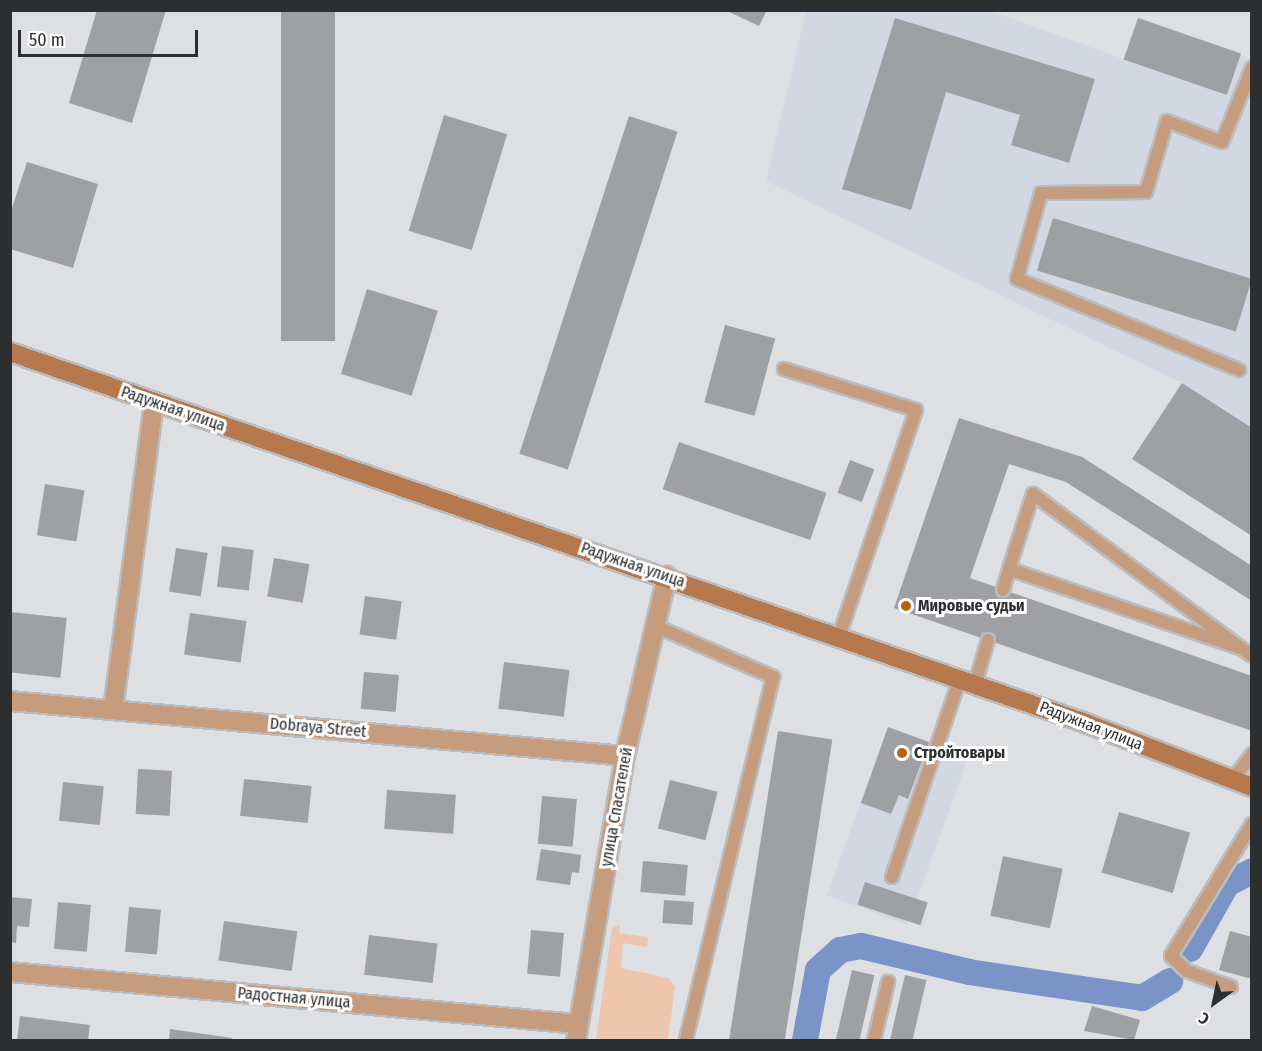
<!DOCTYPE html>
<meta charset="utf-8">
<style>
body{margin:0}
#map{position:relative;width:1262px;height:1051px;overflow:hidden;background:#dddfe2;font-family:"Fira Sans Condensed",sans-serif}
div>[style]{position:absolute}
[style*='--x']{left:calc(var(--x)*1px);top:calc(var(--y)*1px);width:calc(var(--w)*1px);rotate:calc(var(--a)*1deg)}
.built>*{inset:0;background:#d2d7e2;transform-origin:0 0}
.green>*{inset:0;background:#edc6ad}
.canal>*{height:26px;margin:-13px;padding:0 13px;transform-origin:13px;border-radius:13px;background:#7a94c7}
.building>*{inset:0;background:#9fa0a4;transform-origin:0 0}
.roads{filter:drop-shadow(2px 0 #babcbe) drop-shadow(-2px 0 #babcbe) drop-shadow(0 2px #babcbe) drop-shadow(0 -2px #babcbe)}
.lane>*{height:12px;margin:-6px;padding:0 6px;transform-origin:6px;border-radius:6px;background:#c69c7f}
.street>*{height:18px;margin:-9px;padding:0 9px;transform-origin:9px;border-radius:9px;background:#c69c7f}
.secondary>*{height:18px;margin:-9px;padding:0 9px;transform-origin:9px;border-radius:9px;background:#b6794e}
.dots>*{width:16px;height:16px;translate:-50% -50%;box-sizing:border-box;border:3px solid #fff;border-radius:50%}
span{translate:-50% -50%;white-space:nowrap;text-align:center;line-height:1.15;-webkit-text-stroke:6px #fff;paint-order:stroke}
.street-label{font-size:16px;color:#2d2e2f}
.poi-label{font-size:16px;color:#2d2e2f;font-weight:700}
.left{translate:0 -50%;text-align:left}
.frame{position:absolute;inset:0;border:12px solid #2d2e2f;pointer-events:none}
.north{position:absolute;left:1184px;top:973px;width:60px;height:60px;-webkit-text-stroke:4px #fff;paint-order:stroke;rotate:213deg;font-size:16px;font-weight:700;line-height:24px;text-align:center;color:#2d2e2f}
.north::after{content:'';display:block;margin:auto;width:21px;height:27px;background:#2d2e2f;clip-path:polygon(50% 0,100% 100%,50% 72%,0 100%)}
.scale{position:absolute;left:18px;top:30px;width:180px;height:27px;box-sizing:border-box;border:3px solid #2d2e2f;border-top:0;padding-left:8px;font-size:18px;line-height:21px;white-space:nowrap;color:#2d2e2f;-webkit-text-stroke:4px #fff;paint-order:stroke}
</style>
<div id="map">
<div class="built">
<div style="clip-path:polygon(806px 11px,991px 11px,1123px 59px,1138px 18px,1251px 59px,1251px 428px,1182px 383px,766px 181px)"></div>
<div style="left:888px;top:727px;width:86px;height:179px;rotate:20deg"></div>
</div>
<div class="green">
<div style="clip-path:polygon(620px 924px,619px 933px,648px 937px,647px 947px,623px 943px,621px 968px,668px 978px,675px 987px,668px 1040px,596px 1040px,612px 928px)"></div>
</div>
<div class="canal">
<div style="--x:1190;--y:949;--w:75;--a:-60.4"></div>
<div style="--x:1227;--y:884;--w:28;--a:-27"></div>
<div style="--x:805;--y:1040;--w:71;--a:-79.5"></div>
<div style="--x:818;--y:970;--w:30;--a:-42"></div>
<div style="--x:840;--y:950;--w:21;--a:-11"></div>
<div style="--x:861;--y:946;--w:111;--a:13.5"></div>
<div style="--x:969;--y:972;--w:175;--a:8.5"></div>
<div style="--x:1142;--y:998;--w:33;--a:-31"></div>
</div>
<div class="building">
<div style="clip-path:polygon(97px 10px,166px 10px,132px 123px,69px 103px)"></div>
<div style="left:281px;top:10px;width:54px;height:331px"></div>
<div style="clip-path:polygon(725px 10px,767px 10px,759px 26px)"></div>
<div style="clip-path:polygon(895px 18px,1095px 79px,1069px 163px,1011px 145px,1020px 115px,946px 92px,911px 210px,842px 189px)"></div>
<div style="left:1138px;top:18px;width:109px;height:44px;rotate:19deg"></div>
<div style="left:444px;top:115px;width:66px;height:121px;rotate:17deg"></div>
<div style="left:629px;top:116px;width:51px;height:355px;rotate:18deg"></div>
<div style="clip-path:polygon(27px 162px,98px 184px,73px 268px,10px 249px,10px 214px)"></div>
<div style="left:1053px;top:218px;width:208px;height:55px;rotate:17deg"></div>
<div style="left:367px;top:289px;width:74px;height:89px;rotate:17deg"></div>
<div style="left:725px;top:325px;width:52px;height:80px;rotate:15deg"></div>
<div style="clip-path:polygon(1182px 383px,1252px 428px,1252px 536px,1132px 459px)"></div>
<div style="clip-path:polygon(959px 418px,1082px 457px,1252px 566px,1252px 601px,1066px 482px,1009px 464px,970px 578px,1252px 676px,1252px 731px,894px 608px)"></div>
<div style="left:679px;top:442px;width:156px;height:50px;rotate:19deg"></div>
<div style="left:850px;top:460px;width:26px;height:35px;rotate:21deg"></div>
<div style="left:45px;top:484px;width:40px;height:52px;rotate:9deg"></div>
<div style="left:222px;top:546px;width:32px;height:41px;rotate:7deg"></div>
<div style="left:176px;top:548px;width:32px;height:44px;rotate:9deg"></div>
<div style="left:274px;top:558px;width:36px;height:39px;rotate:10deg"></div>
<div style="left:365px;top:596px;width:37px;height:39px;rotate:8deg"></div>
<div style="left:10px;top:612px;width:57px;height:60px;rotate:6deg"></div>
<div style="left:190px;top:613px;width:57px;height:42px;rotate:8deg"></div>
<div style="left:504px;top:662px;width:66px;height:47px;rotate:7deg"></div>
<div style="left:364px;top:672px;width:35px;height:37px;rotate:5deg"></div>
<div style="clip-path:polygon(888px 727px,929px 742px,908px 799px,899px 795px,891px 814px,861px 803px)"></div>
<div style="left:778px;top:731px;width:55px;height:313px;rotate:9deg"></div>
<div style="left:138px;top:769px;width:34px;height:45px;rotate:3deg"></div>
<div style="left:244px;top:779px;width:68px;height:37px;rotate:6deg"></div>
<div style="left:670px;top:780px;width:49px;height:50px;rotate:14deg"></div>
<div style="left:63px;top:782px;width:41px;height:39px;rotate:6deg"></div>
<div style="left:387px;top:790px;width:69px;height:39px;rotate:4deg"></div>
<div style="left:542px;top:796px;width:35px;height:48px;rotate:5deg"></div>
<div style="left:1119px;top:812px;width:74px;height:63px;rotate:16deg"></div>
<div style="clip-path:polygon(541px 849px,581px 855px,579px 873px,572px 872px,570px 885px,536px 880px)"></div>
<div style="left:1003px;top:856px;width:61px;height:61px;rotate:12deg"></div>
<div style="left:643px;top:861px;width:45px;height:31px;rotate:5deg"></div>
<div style="left:865px;top:882px;width:66px;height:24px;rotate:18deg"></div>
<div style="clip-path:polygon(10px 897px,32px 899px,29px 927px,17px 926px,16px 943px,10px 942px)"></div>
<div style="left:664px;top:900px;width:30px;height:23px;rotate:4deg"></div>
<div style="left:58px;top:902px;width:33px;height:47px;rotate:5deg"></div>
<div style="left:129px;top:907px;width:32px;height:45px;rotate:5deg"></div>
<div style="left:224px;top:921px;width:74px;height:40px;rotate:8deg"></div>
<div style="left:531px;top:930px;width:33px;height:44px;rotate:5deg"></div>
<div style="clip-path:polygon(1230px 931px,1252px 937px,1252px 979px,1219px 970px)"></div>
<div style="left:369px;top:935px;width:69px;height:40px;rotate:7deg"></div>
<div style="left:852px;top:970px;width:23px;height:72px;rotate:13deg"></div>
<div style="left:905px;top:975px;width:22px;height:67px;rotate:13deg"></div>
<div style="clip-path:polygon(1092px 1006px,1140px 1020px,1134px 1040px,1084px 1031px)"></div>
<div style="clip-path:polygon(20px 1016px,90px 1025px,88px 1040px,17px 1040px)"></div>
<div style="clip-path:polygon(170px 1029px,232px 1038px,231px 1040px,169px 1040px)"></div>
</div>
<div class="roads">
<div class="lane">
<div style="--x:784;--y:369;--w:138;--a:17.3"></div>
<div style="--x:916;--y:410;--w:239;--a:108.8"></div>
<div style="--x:1239;--y:370;--w:240;--a:-157.7"></div>
<div style="--x:1017;--y:279;--w:89;--a:-74.4"></div>
<div style="--x:1041;--y:193;--w:105;--a:-0.5"></div>
<div style="--x:1146;--y:192;--w:74;--a:-73.5"></div>
<div style="--x:1167;--y:121;--w:59;--a:20.9"></div>
<div style="--x:1222;--y:142;--w:80;--a:-67.9"></div>
<div style="--x:1003;--y:590;--w:22;--a:-74"></div>
<div style="--x:655;--y:626;--w:129;--a:23.4"></div>
<div style="--x:773;--y:677;--w:373;--a:103.5"></div>
<div style="--x:1240;--y:648;--w:244;--a:-161.1"></div>
<div style="--x:1009;--y:569;--w:79;--a:-72.3"></div>
<div style="--x:1033;--y:494;--w:272;--a:36.5"></div>
<div style="--x:975;--y:684;--w:46;--a:-73.5"></div>
<div style="--x:1231;--y:782;--w:35;--a:-53"></div>
<div style="--x:892;--y:877;--w:210;--a:-71.1"></div>
<div style="--x:1231;--y:987;--w:47;--a:-160"></div>
<div style="--x:1187;--y:971;--w:22;--a:-137"></div>
<div style="--x:1171;--y:956;--w:155;--a:-58.5"></div>
<div style="--x:874;--y:1040;--w:60;--a:-76.4"></div>
</div>
<div class="street">
<div style="--x:10;--y:701;--w:617;--a:5.11"></div>
<div style="--x:113;--y:710;--w:310;--a:-82.4"></div>
<div style="--x:10;--y:972;--w:570;--a:5.23"></div>
<div style="--x:576;--y:1040;--w:288;--a:-80.2"></div>
<div style="--x:625;--y:756;--w:185;--a:-76.9"></div>
</div>
<div class="secondary">
<div style="--x:10;--y:352;--w:1132;--a:19.03"></div>
<div style="--x:1080;--y:721;--w:184;--a:21"></div>
</div>
</div>
<div class="dots">
<div style="left:906px;top:606px;background:#bb6103"></div>
<div style="left:902px;top:753px;background:#bb6103"></div>
</div>
<div class="street-label">
<span style="left:173px;top:409px;rotate:19deg">Радужная улица</span>
<span style="left:633px;top:565px;rotate:19deg">Радужная улица</span>
<span style="left:1091px;top:726px;rotate:21deg">Радужная улица</span>
<span style="left:318px;top:728px;rotate:5deg">Dobraya Street</span>
<span style="left:617px;top:807px;rotate:-80deg">улица Спасателей</span>
<span style="left:294px;top:998px;rotate:5deg">Радостная улица</span>
</div>
<div class="poi-label">
<span class="left" style="left:918px;top:606px">Мировые судьи</span>
<span class="left" style="left:914px;top:753px">Стройтовары</span>
</div>
<div class="frame"></div>
<div class="north">С</div>
<div class="scale">50 m</div>
</div>
